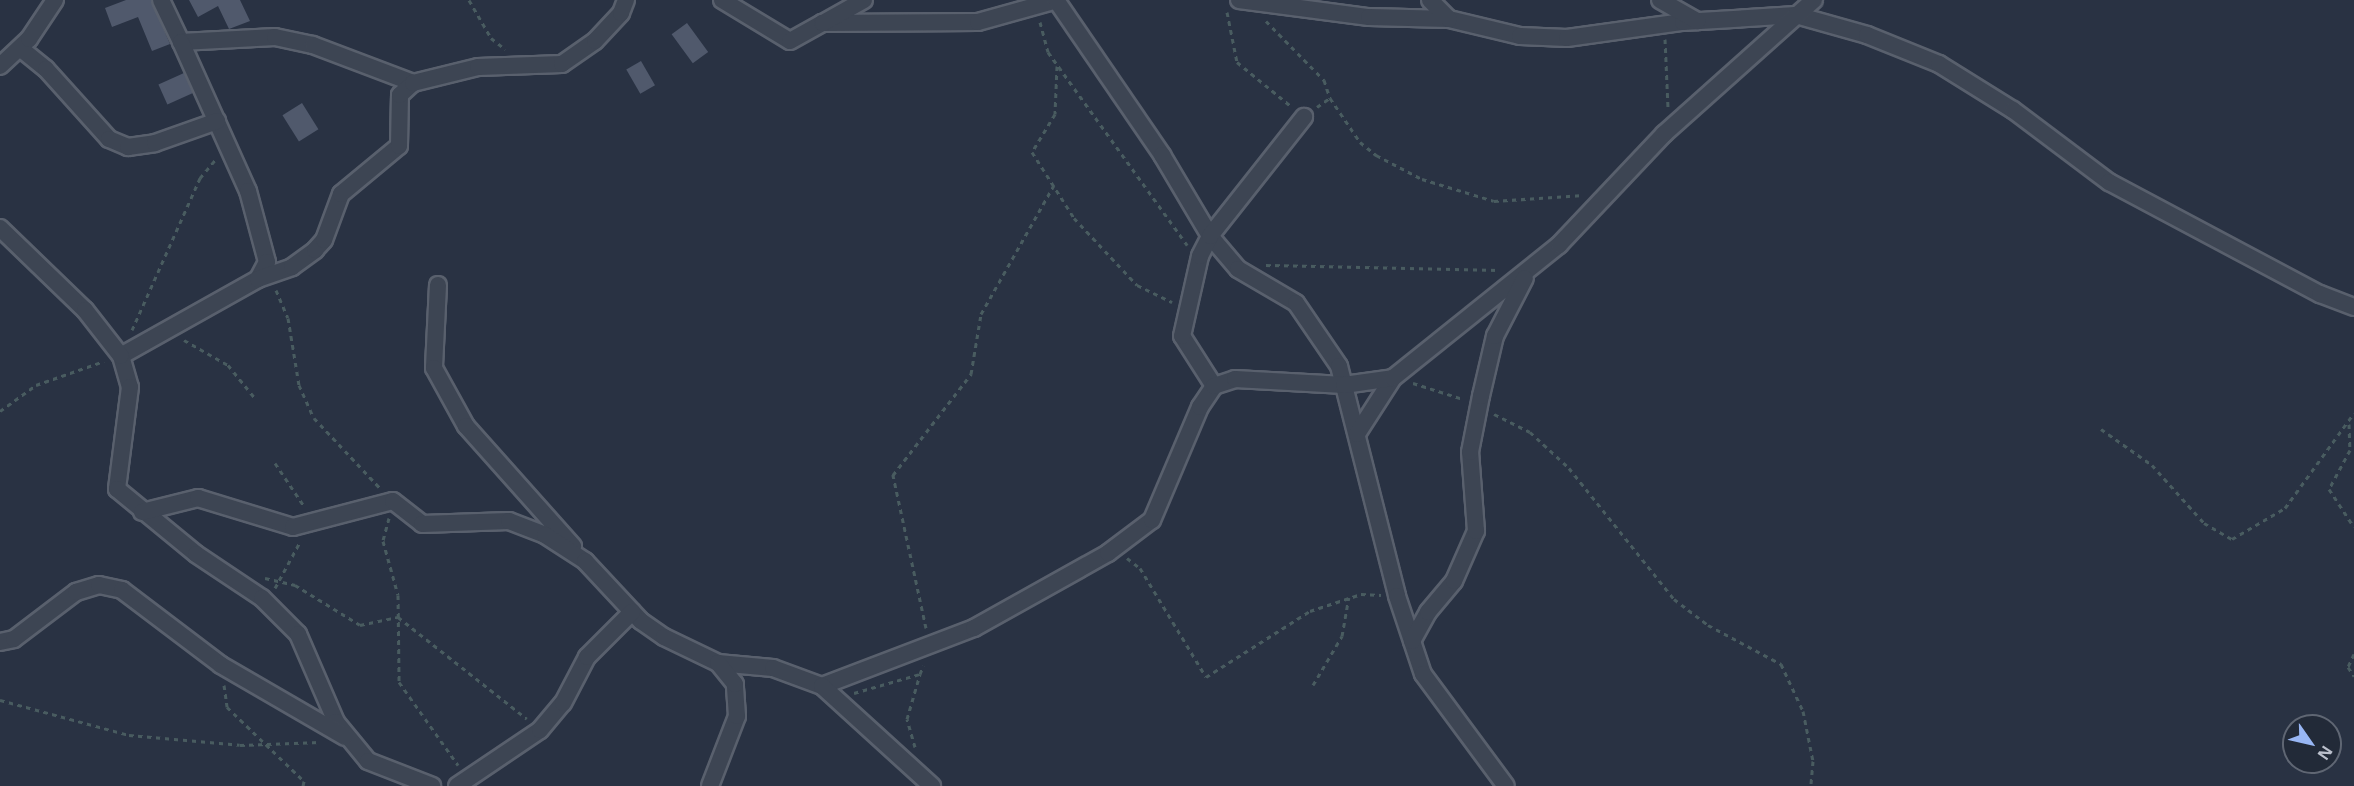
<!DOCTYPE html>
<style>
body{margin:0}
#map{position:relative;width:2354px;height:786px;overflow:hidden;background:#293243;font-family:"Open Sans",sans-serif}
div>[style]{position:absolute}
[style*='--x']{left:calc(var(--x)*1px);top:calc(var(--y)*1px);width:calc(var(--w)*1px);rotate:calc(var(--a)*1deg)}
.building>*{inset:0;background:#50596c;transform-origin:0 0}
.path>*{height:3px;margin-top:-1.5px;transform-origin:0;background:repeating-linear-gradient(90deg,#495c60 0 4.5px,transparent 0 9px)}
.roads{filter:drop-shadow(2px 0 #59606d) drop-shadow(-2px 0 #59606d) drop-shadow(0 2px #59606d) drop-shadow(0 -2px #59606d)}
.minor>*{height:16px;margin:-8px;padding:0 8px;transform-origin:8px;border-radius:8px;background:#3d4553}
span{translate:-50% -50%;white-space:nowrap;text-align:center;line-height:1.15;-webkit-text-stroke:6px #222a38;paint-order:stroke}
.north{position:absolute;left:2282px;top:714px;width:60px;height:60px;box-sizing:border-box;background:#222a38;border:2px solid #5f6673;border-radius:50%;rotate:124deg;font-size:16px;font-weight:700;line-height:24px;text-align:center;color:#bbc0cc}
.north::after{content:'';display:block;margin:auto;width:21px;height:27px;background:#98b6f4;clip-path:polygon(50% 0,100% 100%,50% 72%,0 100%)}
</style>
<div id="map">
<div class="building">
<div style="clip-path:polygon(126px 0,151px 0,170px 44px,152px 51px,138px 17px,112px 27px,105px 8px)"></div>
<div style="clip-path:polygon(189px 0,240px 0,250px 21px,229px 29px,218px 6px,198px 17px)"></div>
<div style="left:687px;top:23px;width:36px;height:19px;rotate:54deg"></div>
<div style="left:641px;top:61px;width:28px;height:17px;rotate:60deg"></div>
<div style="left:184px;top:73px;width:22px;height:28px;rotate:66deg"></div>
<div style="left:302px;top:103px;width:31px;height:23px;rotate:58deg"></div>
</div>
<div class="path">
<div style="--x:469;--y:0;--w:44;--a:59.9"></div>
<div style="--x:491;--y:38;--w:18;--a:38"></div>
<div style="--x:1227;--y:12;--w:51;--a:78.7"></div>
<div style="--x:1237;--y:62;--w:71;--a:39.3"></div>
<div style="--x:1266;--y:21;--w:83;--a:45.5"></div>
<div style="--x:1324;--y:80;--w:19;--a:72"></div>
<div style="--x:1330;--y:98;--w:53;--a:55.7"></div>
<div style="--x:1360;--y:142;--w:21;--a:39"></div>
<div style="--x:1376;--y:155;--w:52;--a:27.6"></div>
<div style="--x:1422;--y:179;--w:75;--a:17"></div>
<div style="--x:1494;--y:201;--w:90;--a:-3.8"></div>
<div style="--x:1040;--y:22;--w:31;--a:75"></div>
<div style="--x:1048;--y:52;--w:238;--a:54.2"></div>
<div style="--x:1665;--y:39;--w:68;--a:87.5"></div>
<div style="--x:1057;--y:66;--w:48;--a:92.4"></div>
<div style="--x:1055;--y:114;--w:44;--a:121.2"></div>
<div style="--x:1032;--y:152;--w:78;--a:57.5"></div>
<div style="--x:1074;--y:218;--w:92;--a:46.8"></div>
<div style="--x:1137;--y:285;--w:39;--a:26"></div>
<div style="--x:1317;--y:107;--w:16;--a:-35"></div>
<div style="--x:1266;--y:265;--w:233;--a:1.2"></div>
<div style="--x:276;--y:290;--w:30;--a:67"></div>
<div style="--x:288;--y:318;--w:68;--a:80.7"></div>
<div style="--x:299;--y:385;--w:36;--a:66"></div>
<div style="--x:314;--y:418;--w:96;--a:46.7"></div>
<div style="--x:132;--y:330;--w:167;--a:-65.9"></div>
<div style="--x:200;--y:178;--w:25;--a:-50"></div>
<div style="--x:184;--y:340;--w:51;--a:29.6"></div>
<div style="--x:228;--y:365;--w:41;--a:50.9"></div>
<div style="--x:1413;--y:383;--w:52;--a:17.7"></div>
<div style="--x:0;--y:411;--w:44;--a:-35.8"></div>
<div style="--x:36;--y:385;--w:72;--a:-19.4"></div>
<div style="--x:1494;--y:414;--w:40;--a:26.6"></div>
<div style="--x:1530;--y:432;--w:53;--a:42.7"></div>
<div style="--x:1569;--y:468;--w:168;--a:51.3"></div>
<div style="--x:1674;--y:599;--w:43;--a:37.4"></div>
<div style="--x:1708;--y:625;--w:83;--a:28.1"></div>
<div style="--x:1781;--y:664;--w:52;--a:64.9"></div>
<div style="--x:1803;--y:711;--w:51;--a:78.7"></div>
<div style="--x:1813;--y:761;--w:25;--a:95"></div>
<div style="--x:2349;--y:424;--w:26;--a:88"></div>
<div style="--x:2350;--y:450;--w:44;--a:118.3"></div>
<div style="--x:2329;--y:489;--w:45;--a:56.7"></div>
<div style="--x:2101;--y:429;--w:62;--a:35.2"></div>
<div style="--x:2152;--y:465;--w:78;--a:48.1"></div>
<div style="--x:2204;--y:523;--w:32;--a:30"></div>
<div style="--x:2232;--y:539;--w:61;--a:-30.3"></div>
<div style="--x:2285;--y:508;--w:117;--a:-54"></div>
<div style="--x:275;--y:463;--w:52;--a:56"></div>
<div style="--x:389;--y:518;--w:24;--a:105"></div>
<div style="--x:383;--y:541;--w:56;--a:74.5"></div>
<div style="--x:398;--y:595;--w:87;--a:89.3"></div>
<div style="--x:399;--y:682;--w:102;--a:54.6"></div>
<div style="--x:1127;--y:558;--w:16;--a:38"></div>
<div style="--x:1140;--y:568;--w:127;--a:58.8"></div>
<div style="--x:1206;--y:677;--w:123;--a:-32.4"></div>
<div style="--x:1310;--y:611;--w:54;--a:-18.4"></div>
<div style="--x:1361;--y:594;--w:20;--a:3"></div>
<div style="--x:265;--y:578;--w:31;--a:13"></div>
<div style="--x:295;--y:585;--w:76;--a:31.6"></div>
<div style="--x:360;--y:625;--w:39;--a:-12"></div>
<div style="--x:398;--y:617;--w:164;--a:38.3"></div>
<div style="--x:275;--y:588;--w:52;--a:-61.5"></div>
<div style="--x:926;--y:628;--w:157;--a:-102.2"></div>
<div style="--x:893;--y:475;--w:128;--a:-52.3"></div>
<div style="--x:971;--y:374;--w:61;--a:-80.5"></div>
<div style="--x:981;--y:314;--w:148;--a:-60.5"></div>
<div style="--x:2354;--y:654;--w:14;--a:115"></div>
<div style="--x:2348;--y:667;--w:11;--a:56"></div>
<div style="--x:224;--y:685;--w:22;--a:82"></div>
<div style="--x:227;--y:707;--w:107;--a:43.9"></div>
<div style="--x:304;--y:781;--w:5;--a:101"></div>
<div style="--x:1313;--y:685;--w:57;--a:-59.4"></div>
<div style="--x:1342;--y:636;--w:39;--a:-80"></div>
<div style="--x:854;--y:693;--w:69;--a:-16.1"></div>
<div style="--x:920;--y:674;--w:9;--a:-69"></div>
<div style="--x:0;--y:700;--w:134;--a:15.2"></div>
<div style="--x:129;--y:735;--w:111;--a:5.1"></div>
<div style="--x:240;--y:745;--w:80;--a:-2.1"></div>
<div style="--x:915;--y:747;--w:29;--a:-106"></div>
<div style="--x:907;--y:719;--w:47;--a:-73.9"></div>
</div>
<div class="roads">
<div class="minor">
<div style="--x:161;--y:0;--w:47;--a:64.5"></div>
<div style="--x:181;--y:42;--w:94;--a:-3"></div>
<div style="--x:275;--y:37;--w:39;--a:12"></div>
<div style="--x:313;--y:45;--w:107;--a:20.8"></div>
<div style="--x:722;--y:0;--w:79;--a:31.1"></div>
<div style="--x:790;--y:41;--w:37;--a:-29"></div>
<div style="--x:822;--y:23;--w:156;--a:-0.4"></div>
<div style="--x:978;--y:22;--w:82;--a:-15.6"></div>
<div style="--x:1056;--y:0;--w:188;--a:55.6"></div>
<div style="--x:1162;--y:155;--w:94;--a:59.3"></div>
<div style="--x:1210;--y:236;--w:43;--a:49.7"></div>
<div style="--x:1238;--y:269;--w:67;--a:30.4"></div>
<div style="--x:1296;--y:303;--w:76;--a:55.7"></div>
<div style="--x:1339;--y:366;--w:237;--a:75.8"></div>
<div style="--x:1397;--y:596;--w:82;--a:71.6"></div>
<div style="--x:1423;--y:674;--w:139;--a:53.5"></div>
<div style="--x:1239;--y:0;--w:131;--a:7.5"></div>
<div style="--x:1369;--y:17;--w:80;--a:1.4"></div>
<div style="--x:1449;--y:19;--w:73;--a:13.5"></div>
<div style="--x:1520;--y:36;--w:47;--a:2.4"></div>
<div style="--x:1567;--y:38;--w:117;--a:-7.9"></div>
<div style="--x:1683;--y:22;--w:113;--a:-3.5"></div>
<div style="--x:1796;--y:15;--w:74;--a:15.7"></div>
<div style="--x:1867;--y:35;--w:78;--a:21.9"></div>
<div style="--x:1939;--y:64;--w:87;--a:31.9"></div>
<div style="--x:2013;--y:110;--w:120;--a:36.9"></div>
<div style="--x:2109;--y:182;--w:239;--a:28"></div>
<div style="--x:2320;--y:294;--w:36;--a:21"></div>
<div style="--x:1430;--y:0;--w:27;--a:45"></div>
<div style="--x:1660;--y:0;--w:43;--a:29.6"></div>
<div style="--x:823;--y:23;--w:47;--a:-29.3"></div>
<div style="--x:181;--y:42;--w:163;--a:65.8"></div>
<div style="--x:248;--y:191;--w:73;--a:75"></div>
<div style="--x:267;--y:262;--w:19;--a:118"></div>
<div style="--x:258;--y:279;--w:157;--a:150.7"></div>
<div style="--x:121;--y:356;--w:32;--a:74"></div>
<div style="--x:130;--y:387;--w:103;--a:97.3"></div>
<div style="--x:117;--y:489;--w:102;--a:39.4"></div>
<div style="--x:196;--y:554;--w:79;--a:33.7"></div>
<div style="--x:262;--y:598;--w:51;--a:45"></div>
<div style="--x:298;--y:634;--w:96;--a:66.6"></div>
<div style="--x:336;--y:722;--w:50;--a:50.6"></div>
<div style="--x:368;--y:761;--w:69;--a:21.3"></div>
<div style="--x:20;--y:48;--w:33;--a:39"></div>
<div style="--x:46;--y:69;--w:94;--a:48"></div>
<div style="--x:109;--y:139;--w:21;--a:23"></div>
<div style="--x:128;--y:147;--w:27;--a:-8"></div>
<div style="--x:155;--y:143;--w:66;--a:-19.5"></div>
<div style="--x:0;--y:66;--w:40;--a:-43"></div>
<div style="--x:29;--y:39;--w:47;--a:-56.3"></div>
<div style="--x:0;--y:228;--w:118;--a:44"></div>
<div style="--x:85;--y:310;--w:58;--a:52"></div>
<div style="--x:258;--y:279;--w:36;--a:-19"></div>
<div style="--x:292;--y:267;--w:29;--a:-36"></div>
<div style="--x:315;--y:250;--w:13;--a:-48"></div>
<div style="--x:324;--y:240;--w:49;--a:-69.7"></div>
<div style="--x:341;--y:194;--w:75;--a:-39.6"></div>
<div style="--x:399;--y:146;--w:51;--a:-88.9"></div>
<div style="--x:400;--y:95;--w:18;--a:-43"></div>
<div style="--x:413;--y:83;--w:67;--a:-13.8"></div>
<div style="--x:478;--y:67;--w:84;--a:-2"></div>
<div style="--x:562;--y:64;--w:40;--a:-34.9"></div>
<div style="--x:595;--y:41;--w:38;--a:-47"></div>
<div style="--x:621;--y:13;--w:14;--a:-69"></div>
<div style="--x:438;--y:285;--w:83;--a:92.8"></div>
<div style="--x:434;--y:368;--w:66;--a:61.1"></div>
<div style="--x:466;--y:426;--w:161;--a:48.3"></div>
<div style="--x:1214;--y:386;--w:59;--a:-122.6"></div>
<div style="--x:1182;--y:336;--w:82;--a:-77.3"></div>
<div style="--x:1200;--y:256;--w:22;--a:-63"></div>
<div style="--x:1210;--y:236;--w:152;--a:-51.7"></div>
<div style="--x:1357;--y:434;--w:67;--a:-57.3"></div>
<div style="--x:142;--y:512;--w:58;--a:-14"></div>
<div style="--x:198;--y:498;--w:99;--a:17"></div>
<div style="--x:293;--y:527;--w:103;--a:-14.6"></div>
<div style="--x:393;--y:501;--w:37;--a:38"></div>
<div style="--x:422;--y:524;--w:87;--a:-2"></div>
<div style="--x:509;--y:521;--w:39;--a:21"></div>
<div style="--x:545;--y:535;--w:48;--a:33"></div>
<div style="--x:585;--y:561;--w:82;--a:47"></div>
<div style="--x:641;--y:621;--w:28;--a:35"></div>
<div style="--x:664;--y:637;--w:60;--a:25.7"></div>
<div style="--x:718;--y:663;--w:55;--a:5.2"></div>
<div style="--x:773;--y:668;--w:52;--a:20.2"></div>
<div style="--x:822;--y:686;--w:163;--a:-20.9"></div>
<div style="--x:974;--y:628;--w:154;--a:-29.2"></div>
<div style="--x:1108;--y:553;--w:55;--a:-36.9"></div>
<div style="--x:1152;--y:520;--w:123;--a:-67"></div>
<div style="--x:1200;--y:407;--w:25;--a:-56"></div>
<div style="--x:1214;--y:386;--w:22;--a:-18"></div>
<div style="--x:1235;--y:379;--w:109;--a:3.2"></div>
<div style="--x:1344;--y:385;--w:49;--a:-8.1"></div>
<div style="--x:1393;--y:378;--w:213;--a:-38.7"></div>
<div style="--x:1559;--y:245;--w:153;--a:-46.6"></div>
<div style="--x:1664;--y:134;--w:201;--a:-41.8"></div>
<div style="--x:1412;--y:641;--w:33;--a:-61"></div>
<div style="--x:1428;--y:612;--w:40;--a:-50"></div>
<div style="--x:1454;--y:581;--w:55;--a:-66.3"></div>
<div style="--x:1476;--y:531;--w:79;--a:-94.3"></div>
<div style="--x:1470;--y:452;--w:57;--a:-78.9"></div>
<div style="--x:1481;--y:396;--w:62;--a:-76.9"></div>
<div style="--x:1495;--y:336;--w:65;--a:-62.7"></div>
<div style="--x:0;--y:642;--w:14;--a:-12"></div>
<div style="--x:14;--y:639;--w:78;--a:-37.2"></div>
<div style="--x:76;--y:592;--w:24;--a:-17"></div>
<div style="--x:99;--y:585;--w:24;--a:12"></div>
<div style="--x:122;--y:590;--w:124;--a:37.1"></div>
<div style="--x:221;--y:665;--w:143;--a:30.1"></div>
<div style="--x:822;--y:686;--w:149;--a:42.3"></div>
<div style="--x:457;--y:786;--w:100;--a:-34"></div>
<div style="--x:540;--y:730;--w:35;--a:-50"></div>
<div style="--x:563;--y:703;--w:52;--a:-62.4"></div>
<div style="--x:587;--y:657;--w:64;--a:-45"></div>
<div style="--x:710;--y:786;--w:75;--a:-68.9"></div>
<div style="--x:737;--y:716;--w:32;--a:-94"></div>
<div style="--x:735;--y:684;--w:27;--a:-129"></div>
</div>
</div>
<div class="north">N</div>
</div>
